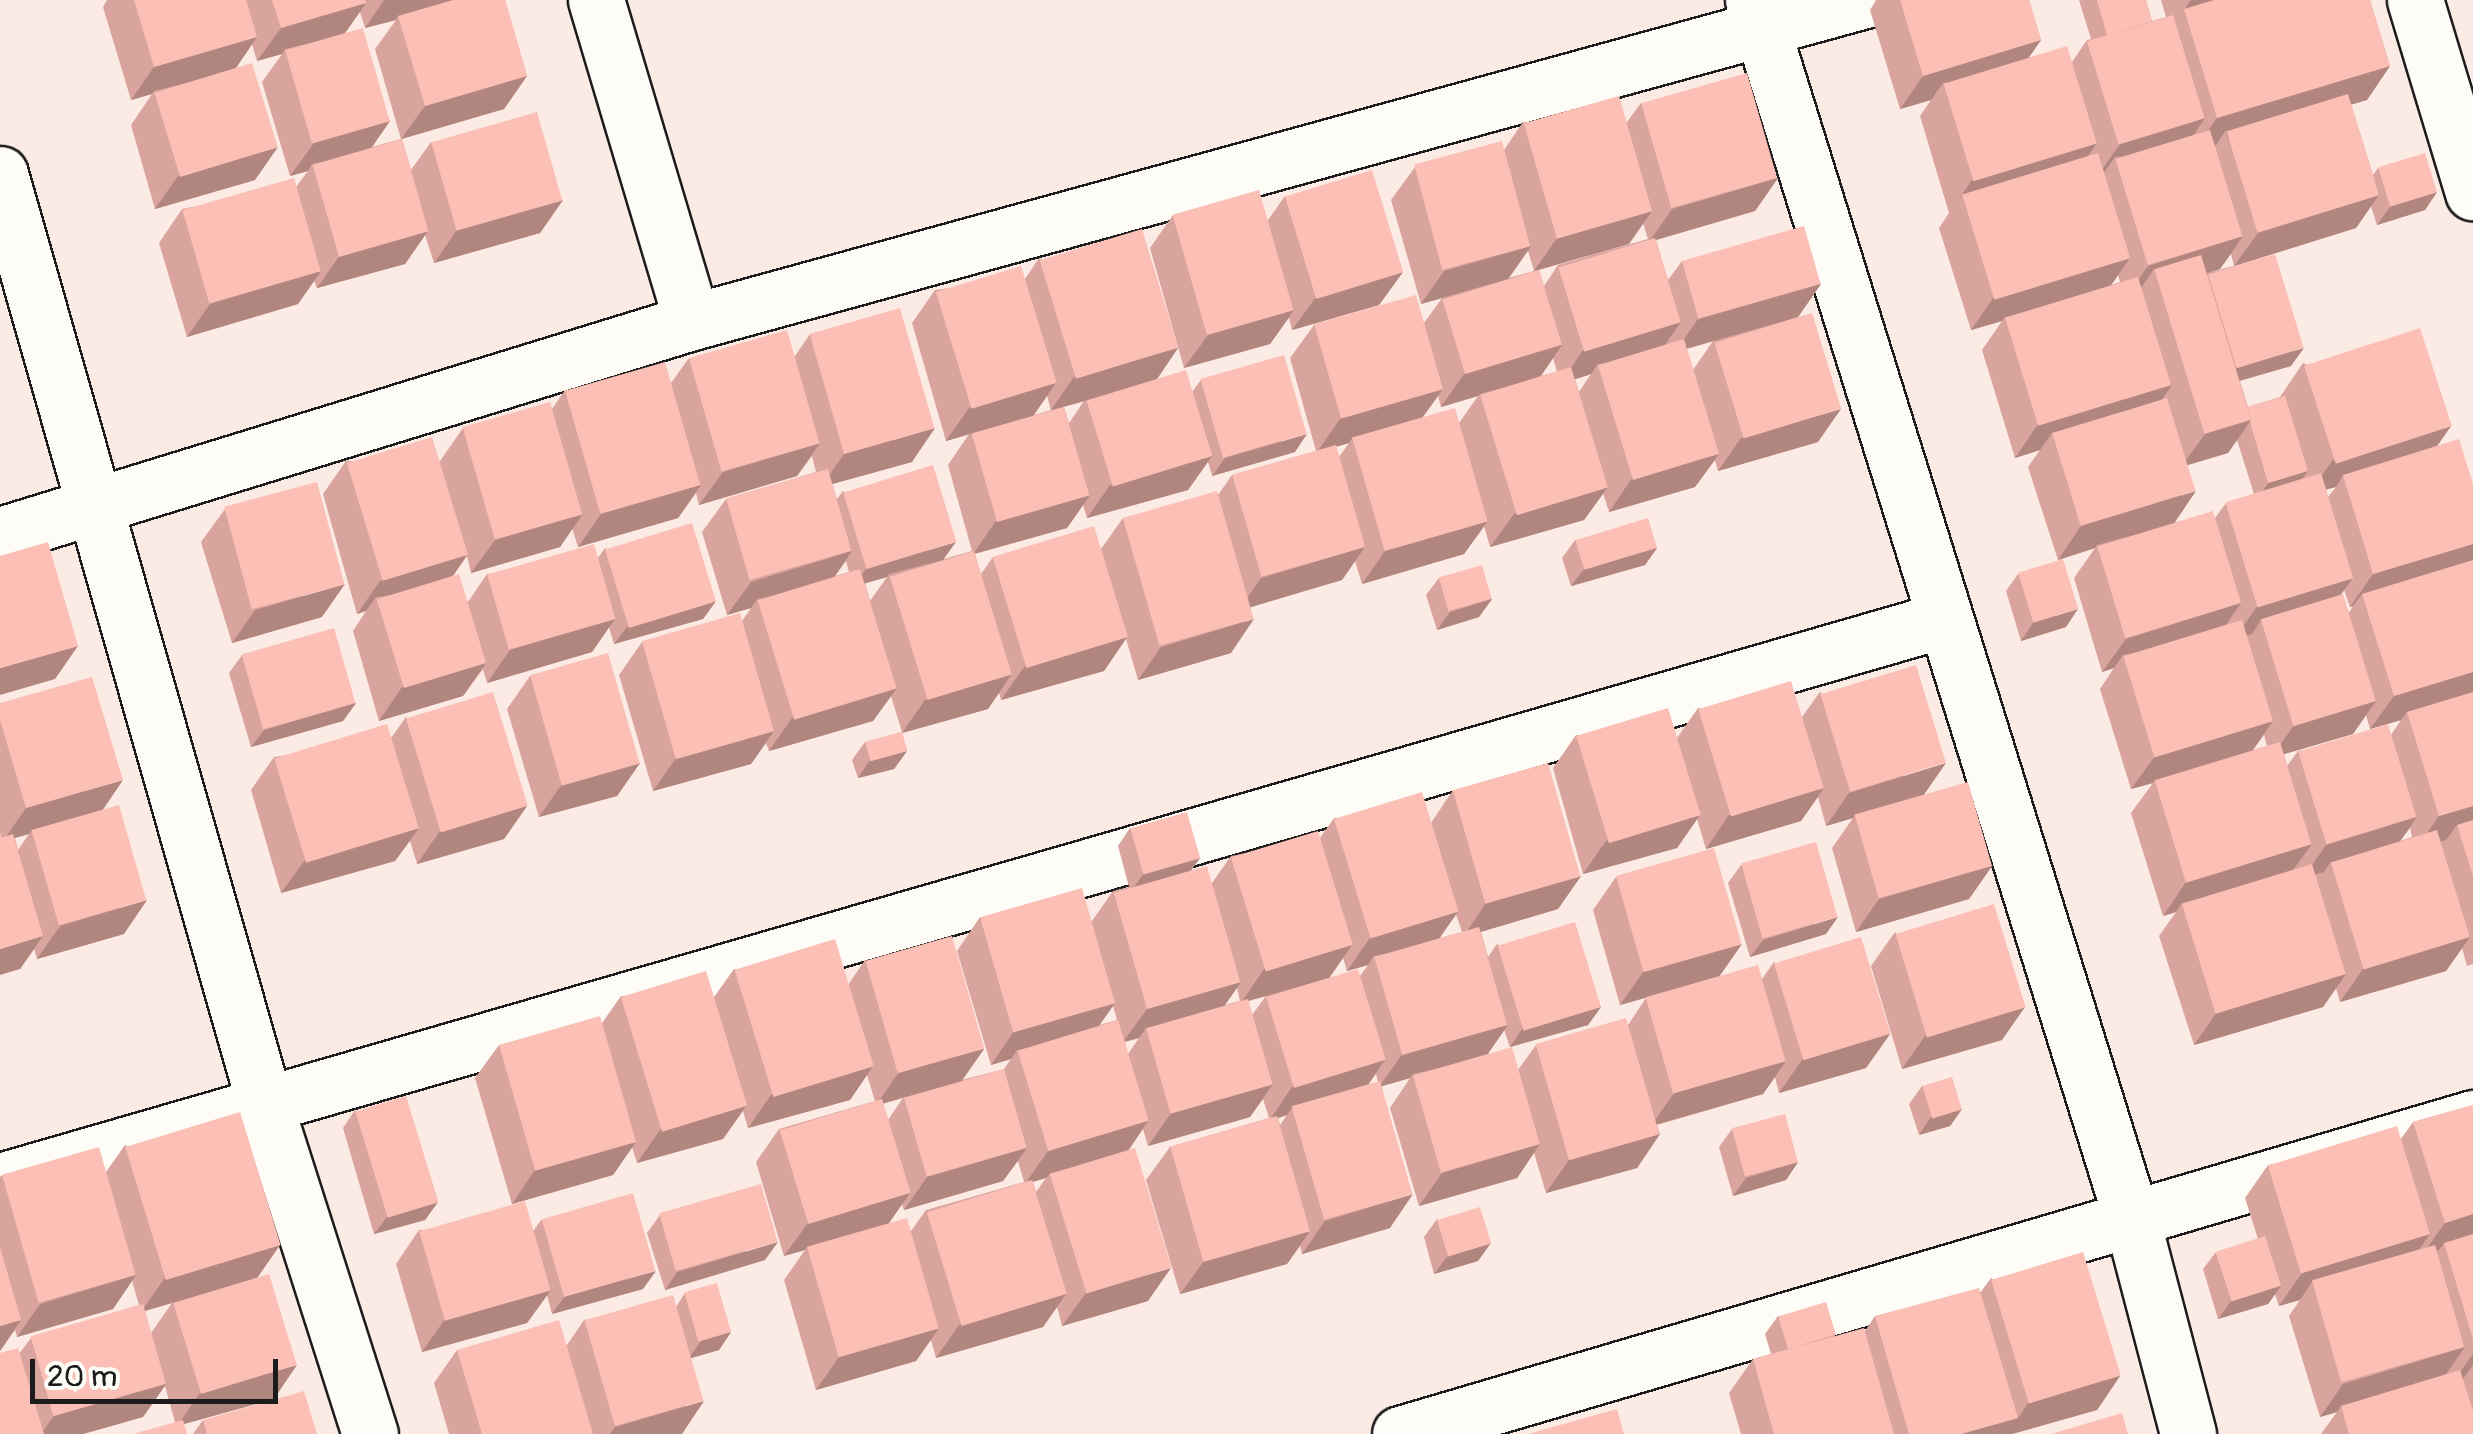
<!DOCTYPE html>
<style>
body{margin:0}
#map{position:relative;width:2473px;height:1434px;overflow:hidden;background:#fceae4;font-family:Pangolin,sans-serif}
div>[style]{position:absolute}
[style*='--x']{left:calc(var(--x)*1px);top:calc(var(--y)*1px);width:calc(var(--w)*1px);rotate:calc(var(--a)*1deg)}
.roads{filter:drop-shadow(2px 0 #1c1c1c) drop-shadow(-2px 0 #1c1c1c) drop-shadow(0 2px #1c1c1c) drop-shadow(0 -2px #1c1c1c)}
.minor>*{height:55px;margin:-27.5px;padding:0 27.5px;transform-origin:27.5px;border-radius:27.5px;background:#fdfcf7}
.wall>*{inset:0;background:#d8a49d}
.shaded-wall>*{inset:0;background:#b0867f}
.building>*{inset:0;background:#fbbfb6;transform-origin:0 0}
span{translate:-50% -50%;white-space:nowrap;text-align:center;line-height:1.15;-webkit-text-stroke:8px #fdfcf7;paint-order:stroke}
.scale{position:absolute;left:30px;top:1359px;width:248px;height:45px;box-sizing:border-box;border:5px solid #1c1c1c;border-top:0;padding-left:12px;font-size:30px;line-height:35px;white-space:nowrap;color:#1c1c1c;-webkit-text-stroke:8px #fdfcf7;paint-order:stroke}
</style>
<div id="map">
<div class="roads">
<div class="minor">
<div style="--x:596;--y:0;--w:336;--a:73.4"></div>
<div style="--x:1753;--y:0;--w:1278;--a:72.74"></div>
<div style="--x:2132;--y:1220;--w:221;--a:75.3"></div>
<div style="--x:2415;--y:0;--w:201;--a:73.2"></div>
<div style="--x:0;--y:174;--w:968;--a:74.11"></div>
<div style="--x:265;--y:1105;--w:345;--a:72.3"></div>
<div style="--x:0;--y:535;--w:724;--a:-17.11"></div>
<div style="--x:692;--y:322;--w:1216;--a:-15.35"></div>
<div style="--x:0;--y:1181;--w:2021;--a:-16.11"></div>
<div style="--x:1400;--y:1434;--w:1119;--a:-16.41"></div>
</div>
</div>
<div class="wall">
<div style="clip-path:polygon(evenodd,107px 0,505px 0,527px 76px,504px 109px,402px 139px,411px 170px,431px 142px,563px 200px,540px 233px,434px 263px,425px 235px,405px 264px,317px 288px,314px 281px,298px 304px,187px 337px,159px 243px,182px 209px,296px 187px,308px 171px,290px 176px,262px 82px,282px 54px,257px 61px,252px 44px,236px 67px,255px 180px,155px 209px,131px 125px,152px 94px,131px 100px,103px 7px,107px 0,360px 12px,365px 28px,396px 20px,375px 49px,401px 139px,372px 147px,390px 121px,345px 33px,360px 12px)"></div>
<div style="clip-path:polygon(evenodd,1876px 0,2029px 0,2041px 40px,2029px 57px,2072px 62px,2087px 40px,2091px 39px,2079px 0,2146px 0,2152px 21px,2166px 17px,2161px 0,2370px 0,2390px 66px,2367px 100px,2351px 104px,2373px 175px,2378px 168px,2437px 192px,2425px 210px,2377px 225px,2371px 206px,2356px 228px,2235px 266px,2291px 366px,2240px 381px,2248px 407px,2280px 397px,2303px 363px,2451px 426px,2437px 446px,2473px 484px,2473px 964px,2467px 966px,2462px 948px,2446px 971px,2340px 1002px,2336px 988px,2323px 1007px,2194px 1045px,2159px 936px,2176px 912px,2163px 916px,2131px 813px,2153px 783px,2131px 789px,2100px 689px,2114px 668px,2102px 672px,2074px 578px,2095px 548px,2058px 560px,2028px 467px,2040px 450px,2015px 458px,1982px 350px,2002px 321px,1971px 330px,1939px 228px,1949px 213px,1920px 116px,1931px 100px,1900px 109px,1870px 10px,1876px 0,2231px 254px,2234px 266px,2207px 273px,2220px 269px,2231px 254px,1876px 0,2118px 275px,2120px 282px,2111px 285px,2118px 275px,1876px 0,2237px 440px,2254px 494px,2226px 503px,2215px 518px,2174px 522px,2188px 465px,2228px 453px,2237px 440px,1876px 0,2336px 487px,2328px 497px,2326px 489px,2336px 487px,1876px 0,2344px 590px,2350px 607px,2353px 606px,2349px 613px,2341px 595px,2344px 590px,1876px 0,2366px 715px,2370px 729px,2401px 720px,2391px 735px,2298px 751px,2287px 766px,2284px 754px,2353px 734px,2366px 715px,1876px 0,2264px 735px,2267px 746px,2253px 750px,2264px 735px,1876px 0,2410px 828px,2412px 837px,2400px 841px,2410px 828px)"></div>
<div style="clip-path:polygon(evenodd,1641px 103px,1778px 178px,1755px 211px,1656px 240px,1668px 280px,1682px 261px,1821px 284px,1798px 317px,1818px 442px,1718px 471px,1715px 460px,1695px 487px,1609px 512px,1603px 493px,1584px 520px,1490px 547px,1484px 526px,1464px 554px,1362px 584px,1355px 561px,1342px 580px,1250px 607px,1231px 653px,1138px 680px,1126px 639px,1104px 671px,1001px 700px,999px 693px,988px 709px,902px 733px,907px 751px,894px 769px,858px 778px,852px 760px,865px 742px,902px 732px,891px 696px,873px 721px,769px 751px,766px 743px,751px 764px,653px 791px,619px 675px,642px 642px,742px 621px,751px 608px,727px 615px,702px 532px,726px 499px,816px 472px,812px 456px,797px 476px,699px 505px,696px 493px,678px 518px,578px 547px,572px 528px,560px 547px,471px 573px,467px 556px,453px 576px,468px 602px,487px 574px,598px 558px,605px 548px,716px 601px,703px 619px,614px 644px,609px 627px,592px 652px,487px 683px,483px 669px,463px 696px,379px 721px,353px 631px,366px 611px,357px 614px,323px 494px,346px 461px,440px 461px,463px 428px,552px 409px,565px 390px,671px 383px,689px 358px,795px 356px,810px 334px,912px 462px,832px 484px,837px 499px,843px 491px,944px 559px,972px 551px,948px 465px,969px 434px,946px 441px,912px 323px,935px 290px,1025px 279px,1039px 258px,1178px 348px,1157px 379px,1192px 392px,1201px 380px,1295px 452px,1212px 476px,1208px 462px,1188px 490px,1087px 518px,1083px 505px,1067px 528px,975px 554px,981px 574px,993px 557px,1101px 549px,1123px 518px,1218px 495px,1232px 475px,1316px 451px,1290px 358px,1314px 325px,1424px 323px,1442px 298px,1421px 304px,1391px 200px,1415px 167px,1504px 150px,1523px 122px,1627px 122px,1641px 103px,1643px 223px,1648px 239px,1558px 265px,1544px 286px,1539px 270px,1629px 244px,1643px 223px,1641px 103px,1528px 251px,1534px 271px,1509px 278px,1528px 251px,1641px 103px,1713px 341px,1693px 370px,1687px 349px,1713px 341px,1641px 103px,1553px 358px,1557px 372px,1540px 376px,1553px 358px,1641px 103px,1591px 374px,1579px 392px,1575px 379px,1591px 374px,1641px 103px,1047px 396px,1051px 410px,1034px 415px,1047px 396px,1641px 103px,1438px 396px,1441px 407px,1478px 396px,1459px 423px,1423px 417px,1438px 396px,1641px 103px,1084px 401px,1069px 423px,1064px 407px,1084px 401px,1641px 103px,1349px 443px,1339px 457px,1336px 447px,1349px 443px,1641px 103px,846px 561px,849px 572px,835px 576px,846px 561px,1641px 103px,887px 577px,870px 601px,865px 583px,887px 577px)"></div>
<div style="clip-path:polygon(1285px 196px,1403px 272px,1379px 305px,1292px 330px,1289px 318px,1270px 344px,1184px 368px,1150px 248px,1173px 215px,1268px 220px)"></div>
<div style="clip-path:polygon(225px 509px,322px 617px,232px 643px,201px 542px)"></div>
<div style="clip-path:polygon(1575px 540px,1657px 548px,1645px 565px,1571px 586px,1562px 558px)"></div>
<div style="clip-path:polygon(2018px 574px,2066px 627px,2021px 641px,2006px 591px)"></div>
<div style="clip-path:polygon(1439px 578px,1492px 599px,1479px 617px,1437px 630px,1426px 595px)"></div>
<div style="clip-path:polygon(242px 655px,356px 703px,343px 721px,251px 747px,229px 673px)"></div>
<div style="clip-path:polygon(530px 676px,640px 763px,617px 796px,539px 817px,507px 709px)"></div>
<div style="clip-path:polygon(1820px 692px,1924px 795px,1992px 866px,1969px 899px,1856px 932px,1832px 848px,1853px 818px,1826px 826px,1818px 797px,1801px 821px,1706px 849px,1697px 819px,1677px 848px,1583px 874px,1553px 768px,1576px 735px,1677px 738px,1698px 708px,1802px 717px)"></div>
<div style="clip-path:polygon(evenodd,0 703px,102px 810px,124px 934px,37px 959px,34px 949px,20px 969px,0 832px,0 703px,29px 834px,18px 850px,15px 838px,29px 834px)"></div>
<div style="clip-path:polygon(406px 717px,527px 806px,504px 839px,417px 864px,410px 841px,395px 861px,281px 893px,251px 790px,274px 757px,391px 738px)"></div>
<div style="clip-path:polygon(evenodd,1453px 790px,1581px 876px,1558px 909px,1481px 932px,1488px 957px,1497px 944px,1601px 1007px,1588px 1025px,1510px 1047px,1504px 1030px,1488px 1053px,1518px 1070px,1536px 1045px,1628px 1025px,1646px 998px,1715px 978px,1620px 1005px,1593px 910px,1616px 877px,1719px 977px,1762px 979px,1774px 962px,1890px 1034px,1866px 1068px,1779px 1093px,1775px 1077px,1763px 1094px,1657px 1125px,1660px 1134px,1637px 1168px,1546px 1193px,1534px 1153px,1517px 1178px,1419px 1206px,1390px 1108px,1410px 1078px,1382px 1086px,1390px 1228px,1302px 1254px,1300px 1246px,1287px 1264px,1180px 1294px,1146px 1180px,1170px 1147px,1269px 1118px,1263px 1099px,1250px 1117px,1148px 1146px,1143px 1129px,1129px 1150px,1148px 1301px,1062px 1326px,1057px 1307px,1043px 1327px,936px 1358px,931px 1340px,916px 1361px,816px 1390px,784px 1280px,805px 1250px,784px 1256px,756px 1162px,779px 1129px,875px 1101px,867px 1075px,850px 1100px,748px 1128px,743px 1111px,723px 1139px,637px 1163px,632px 1147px,613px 1175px,512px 1204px,475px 1078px,499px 1045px,602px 1023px,621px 996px,714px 997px,734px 969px,848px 985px,865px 960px,984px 1049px,962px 1080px,1004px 1069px,1011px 1059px,991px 1065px,957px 951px,980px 917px,1092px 921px,1113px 891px,1129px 887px,1118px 846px,1130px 828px,1200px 858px,1191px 870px,1212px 883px,1231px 856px,1320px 838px,1334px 818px,1431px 823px,1453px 790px,1456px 914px,1462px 932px,1440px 938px,1456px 914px,1453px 790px,1343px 958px,1347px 971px,1368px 965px,1360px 976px,1330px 977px,1343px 958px,1453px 790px,1237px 988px,1240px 1001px,1225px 1005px,1237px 988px,1453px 790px,1266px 996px,1252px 1015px,1248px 1001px,1266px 996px,1453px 790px,1113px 1006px,1117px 1020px,1099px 1025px,1113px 1006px,1453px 790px,1139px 1038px,1128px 1054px,1125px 1042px,1139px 1038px,1453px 790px,1376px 1074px,1378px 1082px,1368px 1085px,1376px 1074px,1453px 790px,903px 1098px,888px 1120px,883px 1104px,903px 1098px,1453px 790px,1287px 1115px,1280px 1125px,1278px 1118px,1287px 1115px,1453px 790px,1018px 1161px,1024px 1182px,926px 1210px,911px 1231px,889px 1223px,902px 1204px,904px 1210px,1003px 1181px,1018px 1161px,1453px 790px,1046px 1178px,1036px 1192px,1033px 1182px,1046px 1178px)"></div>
<div style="clip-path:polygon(1741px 865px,1826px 934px,1750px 957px,1728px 883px)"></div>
<div style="clip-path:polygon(1895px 932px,2002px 1040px,1902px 1069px,1871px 966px)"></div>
<div style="clip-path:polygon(1922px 1086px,1962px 1109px,1950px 1126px,1919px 1135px,1909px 1104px)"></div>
<div style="clip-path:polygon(2473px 1105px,2473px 1434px,2321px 1434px,2337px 1412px,2320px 1417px,2289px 1316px,2300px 1300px,2279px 1306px,2275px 1294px,2268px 1304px,2218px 1319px,2203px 1269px,2216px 1252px,2258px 1239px,2245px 1198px,2268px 1165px,2401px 1139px,2413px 1122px)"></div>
<div style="clip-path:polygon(355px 1110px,438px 1202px,425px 1220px,374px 1234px,343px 1128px)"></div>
<div style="clip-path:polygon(1732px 1129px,1798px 1162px,1786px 1180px,1733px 1196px,1719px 1147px)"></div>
<div style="clip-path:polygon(evenodd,125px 1145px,280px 1245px,257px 1278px,274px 1399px,184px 1424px,175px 1422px,165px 1386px,143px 1417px,83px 1434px,0 1434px,19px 1354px,31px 1338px,139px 1305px,132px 1281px,113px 1309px,17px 1337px,15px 1330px,0 1351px,0 1177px,2px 1175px,106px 1172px,125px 1145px,172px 1303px,151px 1333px,145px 1311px,172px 1303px)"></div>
<div style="clip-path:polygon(660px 1215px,765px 1260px,665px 1290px,647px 1233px)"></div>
<div style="clip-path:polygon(542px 1219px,643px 1289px,552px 1314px,547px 1295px,527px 1323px,422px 1352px,396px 1264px,419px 1230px,534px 1230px)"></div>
<div style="clip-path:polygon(1437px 1219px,1478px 1261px,1434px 1274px,1424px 1237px)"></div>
<div style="clip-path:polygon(1991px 1278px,2120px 1376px,2097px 1410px,2012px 1434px,1741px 1434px,1729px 1393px,1753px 1359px,1771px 1354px,1765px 1334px,1778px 1316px,1836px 1334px,1834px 1337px,1865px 1331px,1875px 1316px,1980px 1293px)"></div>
<div style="clip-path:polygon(685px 1293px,731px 1332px,719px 1350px,691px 1358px,682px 1434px,449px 1434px,434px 1383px,457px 1350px,567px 1345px,584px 1320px,676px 1307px)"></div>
<div style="clip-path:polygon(203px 1420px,317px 1434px,193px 1434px)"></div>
</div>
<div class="shaded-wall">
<div style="clip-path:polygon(384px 0,465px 0,398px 16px,396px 20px,365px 28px)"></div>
<div style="clip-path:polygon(2191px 0,2271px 0,2184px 10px)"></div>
<div style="clip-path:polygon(366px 3px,343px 36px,285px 49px,282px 54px,257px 61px,281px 28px)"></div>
<div style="clip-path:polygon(257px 37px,234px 71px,154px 91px,152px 94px,131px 100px,154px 67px)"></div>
<div style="clip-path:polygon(2041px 40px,2018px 73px,1943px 83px,1931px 100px,1900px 109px,1923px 76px)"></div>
<div style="clip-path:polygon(2390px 66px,2367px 100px,2229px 141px,2226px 130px,2216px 145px,2194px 151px,2217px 118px)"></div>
<div style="clip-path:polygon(527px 76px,504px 109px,401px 139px,425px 106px)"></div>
<div style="clip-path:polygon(2205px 118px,2182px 152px,2115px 157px,2102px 175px,2097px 177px,2120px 144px)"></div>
<div style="clip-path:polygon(390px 121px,367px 154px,312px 164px,308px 171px,290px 176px,314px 143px)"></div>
<div style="clip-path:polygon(2097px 143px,2074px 176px,1962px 195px,1949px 213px,1972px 180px)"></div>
<div style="clip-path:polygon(278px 147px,255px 180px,155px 209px,178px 176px)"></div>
<div style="clip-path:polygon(1778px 178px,1755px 211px,1649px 242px,1672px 209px)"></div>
<div style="clip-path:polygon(2437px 192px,2425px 210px,2377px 225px,2390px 207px)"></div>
<div style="clip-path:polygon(2379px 195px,2356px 228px,2234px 266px,2258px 233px)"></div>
<div style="clip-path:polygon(563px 200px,540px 233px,434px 263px,457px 230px)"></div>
<div style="clip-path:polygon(1652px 211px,1629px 244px,1534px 271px,1557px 238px)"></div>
<div style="clip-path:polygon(428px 231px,405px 264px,317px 288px,340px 255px)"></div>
<div style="clip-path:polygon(2243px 236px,2220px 269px,2160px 288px,2154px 269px,2136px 295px,2125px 299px,2148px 266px)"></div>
<div style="clip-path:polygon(1531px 246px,1508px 279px,1421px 304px,1444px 271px)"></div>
<div style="clip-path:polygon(2130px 258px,2107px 291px,2005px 317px,2002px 321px,1971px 330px,1994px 297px)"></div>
<div style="clip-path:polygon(321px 271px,298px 304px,187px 337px,210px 304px)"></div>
<div style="clip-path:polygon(1403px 272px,1379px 305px,1292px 330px,1316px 297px)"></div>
<div style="clip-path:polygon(1821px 284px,1798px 317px,1675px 352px,1698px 319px)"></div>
<div style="clip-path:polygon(1294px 310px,1270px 344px,1184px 368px,1208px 335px)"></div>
<div style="clip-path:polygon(1681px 322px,1658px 355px,1598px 364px,1591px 374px,1560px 384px,1583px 350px)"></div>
<div style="clip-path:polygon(1562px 345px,1539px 379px,1480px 394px,1478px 396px,1441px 407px,1464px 374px)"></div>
<div style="clip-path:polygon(1178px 348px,1155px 382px,1051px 410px,1074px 377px)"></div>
<div style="clip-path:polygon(2304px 348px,2291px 366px,2224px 385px,2236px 367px)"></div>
<div style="clip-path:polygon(1056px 383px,1033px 416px,946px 441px,969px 408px)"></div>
<div style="clip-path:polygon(2172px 385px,2149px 418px,2052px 433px,2040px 450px,2015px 458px,2038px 424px)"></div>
<div style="clip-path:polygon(1443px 389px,1419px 422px,1352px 438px,1349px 443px,1317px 452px,1340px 419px)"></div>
<div style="clip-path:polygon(1841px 409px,1818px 442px,1718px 471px,1741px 438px)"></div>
<div style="clip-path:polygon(2251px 420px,2228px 453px,2181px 467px,2205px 434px)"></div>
<div style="clip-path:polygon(2451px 426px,2428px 459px,2343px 475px,2336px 487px,2309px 494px,2332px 461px)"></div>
<div style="clip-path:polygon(935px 428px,912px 462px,821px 487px,844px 454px)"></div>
<div style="clip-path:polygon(1307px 434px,1295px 452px,1212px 476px,1225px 458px)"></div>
<div style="clip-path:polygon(820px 443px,797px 476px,699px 505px,723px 472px)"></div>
<div style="clip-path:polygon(1719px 454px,1695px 487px,1609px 512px,1632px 478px)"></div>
<div style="clip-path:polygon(1212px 456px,1188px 490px,1087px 518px,1110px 485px)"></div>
<div style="clip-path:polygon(2308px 471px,2295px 489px,2256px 501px,2268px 483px)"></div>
<div style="clip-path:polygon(701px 485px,678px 518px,578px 547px,601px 514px)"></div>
<div style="clip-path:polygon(1608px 487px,1584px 520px,1490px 547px,1514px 514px)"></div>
<div style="clip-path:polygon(2196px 491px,2173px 525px,2097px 545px,2095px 548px,2058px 560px,2081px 526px)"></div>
<div style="clip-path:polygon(1090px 495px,1067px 528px,973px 554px,996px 521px)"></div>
<div style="clip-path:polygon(583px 514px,560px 547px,471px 573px,495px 540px)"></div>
<div style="clip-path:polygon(1488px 521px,1464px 554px,1362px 584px,1385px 551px)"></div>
<div style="clip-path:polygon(956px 542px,943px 560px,889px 574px,887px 577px,853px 587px,866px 569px)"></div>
<div style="clip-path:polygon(2473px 544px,2473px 563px,2362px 594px,2353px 606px,2350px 607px,2373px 574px)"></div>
<div style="clip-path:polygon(1365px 547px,1342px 580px,1238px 611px,1261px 578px)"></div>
<div style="clip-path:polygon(1657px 548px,1645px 565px,1571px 586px,1584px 569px)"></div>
<div style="clip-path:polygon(852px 551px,829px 585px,757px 599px,751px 608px,727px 615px,751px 582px)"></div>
<div style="clip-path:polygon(467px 555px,444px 589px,376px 597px,366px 611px,357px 614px,380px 581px)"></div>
<div style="clip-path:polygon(2353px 578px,2329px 611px,2261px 620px,2252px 634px,2235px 638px,2258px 605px)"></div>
<div style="clip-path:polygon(345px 584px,322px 617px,232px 643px,255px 610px)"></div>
<div style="clip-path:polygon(1492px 599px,1479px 617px,1437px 630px,1450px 612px)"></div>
<div style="clip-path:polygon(716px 601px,703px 619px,614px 644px,627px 627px)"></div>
<div style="clip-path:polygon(2241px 603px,2218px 636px,2123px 655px,2114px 668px,2102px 672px,2126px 639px)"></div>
<div style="clip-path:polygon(2078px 609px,2066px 627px,2021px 641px,2033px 623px)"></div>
<div style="clip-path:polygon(615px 619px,592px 652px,487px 683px,510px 650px)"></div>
<div style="clip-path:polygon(1254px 619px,1231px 653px,1138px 680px,1161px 647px)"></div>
<div style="clip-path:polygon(1127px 637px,1104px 671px,1001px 700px,1024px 667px)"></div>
<div style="clip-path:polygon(78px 646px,55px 679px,0 695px,0 668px)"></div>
<div style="clip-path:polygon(486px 663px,463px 696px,379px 721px,402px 687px)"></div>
<div style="clip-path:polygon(2473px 672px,2473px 698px,2407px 712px,2401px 720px,2370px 729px,2394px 696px)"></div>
<div style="clip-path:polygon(1011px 675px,988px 709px,902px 733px,925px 700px)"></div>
<div style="clip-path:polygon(897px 688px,873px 721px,769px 751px,792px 718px)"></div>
<div style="clip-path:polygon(2376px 701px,2353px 734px,2271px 758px,2294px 725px)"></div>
<div style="clip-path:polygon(356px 703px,343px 721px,251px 747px,264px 730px)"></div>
<div style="clip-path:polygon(2273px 721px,2250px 754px,2155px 780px,2153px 783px,2131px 789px,2155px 756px)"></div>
<div style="clip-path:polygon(774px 731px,751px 764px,653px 791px,676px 758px)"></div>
<div style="clip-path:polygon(907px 751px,894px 769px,858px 778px,870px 760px)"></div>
<div style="clip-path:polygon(640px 763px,617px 796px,539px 817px,562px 784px)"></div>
<div style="clip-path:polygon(1946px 763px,1923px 796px,1855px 815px,1853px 818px,1826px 826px,1849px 793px)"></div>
<div style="clip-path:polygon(123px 780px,100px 814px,32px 830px,29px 834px,3px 841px,26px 808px)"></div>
<div style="clip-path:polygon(1824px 788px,1801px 821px,1706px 849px,1729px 815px)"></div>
<div style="clip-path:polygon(527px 806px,504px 839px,417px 864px,440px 831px)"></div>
<div style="clip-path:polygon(2473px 806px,2473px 832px,2457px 825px,2446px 840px,2416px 849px,2439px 816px)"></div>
<div style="clip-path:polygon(1700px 815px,1677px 848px,1583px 874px,1606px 841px)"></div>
<div style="clip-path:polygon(2417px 817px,2394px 850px,2331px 862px,2324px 872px,2303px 878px,2326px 845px)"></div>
<div style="clip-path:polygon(419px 828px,395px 861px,281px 893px,305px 860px)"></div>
<div style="clip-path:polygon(2312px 844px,2288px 877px,2182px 903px,2176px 912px,2163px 916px,2186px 882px)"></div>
<div style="clip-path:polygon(1200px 858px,1187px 876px,1131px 892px,1143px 874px)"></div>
<div style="clip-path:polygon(1992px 866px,1969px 899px,1856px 932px,1879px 899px)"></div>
<div style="clip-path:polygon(1581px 876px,1558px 909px,1463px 937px,1486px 903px)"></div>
<div style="clip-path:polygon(147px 900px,124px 934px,37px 959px,60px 926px)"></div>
<div style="clip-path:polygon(1458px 912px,1434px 945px,1374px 956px,1368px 965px,1347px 971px,1370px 938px)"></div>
<div style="clip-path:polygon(1838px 917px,1826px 934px,1750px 957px,1763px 940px)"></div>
<div style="clip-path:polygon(43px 936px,20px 969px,0 975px,0 949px)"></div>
<div style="clip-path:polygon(2470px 937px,2446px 971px,2340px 1002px,2363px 969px)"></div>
<div style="clip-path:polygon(1742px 944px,1719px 977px,1620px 1005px,1644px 971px)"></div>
<div style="clip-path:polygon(1352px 945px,1329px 978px,1241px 1003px,1264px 969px)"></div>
<div style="clip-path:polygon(2346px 974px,2323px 1007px,2194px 1045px,2217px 1012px)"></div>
<div style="clip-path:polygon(1241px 982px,1218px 1015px,1146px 1028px,1139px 1038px,1123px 1042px,1147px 1009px)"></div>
<div style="clip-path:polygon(1115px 1003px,1092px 1036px,1017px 1050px,1011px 1059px,991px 1065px,1014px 1031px)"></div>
<div style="clip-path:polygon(1601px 1007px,1588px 1025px,1510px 1047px,1522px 1029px)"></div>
<div style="clip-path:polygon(2025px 1007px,2002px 1040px,1902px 1069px,1925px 1036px)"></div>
<div style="clip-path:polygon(1508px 1025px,1485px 1058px,1413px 1074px,1410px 1078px,1379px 1087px,1403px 1053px)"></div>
<div style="clip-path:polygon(1890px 1034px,1866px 1068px,1779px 1093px,1802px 1060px)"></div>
<div style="clip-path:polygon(984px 1049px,961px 1082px,876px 1105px,899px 1072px)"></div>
<div style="clip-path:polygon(1385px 1060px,1362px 1093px,1292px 1108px,1287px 1115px,1269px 1121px,1292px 1087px)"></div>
<div style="clip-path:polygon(1786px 1061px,1763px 1094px,1651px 1126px,1674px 1093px)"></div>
<div style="clip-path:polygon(873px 1066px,850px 1100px,748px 1128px,771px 1095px)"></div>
<div style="clip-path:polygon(1273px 1084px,1250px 1117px,1148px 1146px,1171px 1113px)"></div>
<div style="clip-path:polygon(746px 1106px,723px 1139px,637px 1163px,660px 1130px)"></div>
<div style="clip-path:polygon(1962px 1109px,1950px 1126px,1919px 1135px,1931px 1117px)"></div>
<div style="clip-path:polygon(1148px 1121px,1125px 1155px,1050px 1173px,1046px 1178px,1025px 1184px,1048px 1151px)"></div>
<div style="clip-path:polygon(1660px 1134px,1637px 1168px,1546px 1193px,1569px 1160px)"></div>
<div style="clip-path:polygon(636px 1142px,613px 1175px,512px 1204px,535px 1170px)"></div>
<div style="clip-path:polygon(1540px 1144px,1517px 1178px,1419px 1206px,1442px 1173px)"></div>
<div style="clip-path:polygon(1027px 1148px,1003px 1181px,904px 1210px,927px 1177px)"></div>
<div style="clip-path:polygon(1798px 1162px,1786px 1180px,1733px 1196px,1746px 1178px)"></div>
<div style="clip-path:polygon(910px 1193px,887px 1226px,807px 1247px,805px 1250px,784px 1256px,808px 1223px)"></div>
<div style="clip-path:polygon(1413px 1194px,1390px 1228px,1302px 1254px,1325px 1221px)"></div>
<div style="clip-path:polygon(438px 1202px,425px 1220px,374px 1234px,387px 1217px)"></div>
<div style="clip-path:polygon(2473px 1214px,2473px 1240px,2444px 1243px,2439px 1250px,2421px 1256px,2445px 1223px)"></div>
<div style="clip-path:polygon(1310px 1231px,1287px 1264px,1180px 1294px,1204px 1261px)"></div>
<div style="clip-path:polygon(2430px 1234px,2407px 1267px,2312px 1282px,2300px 1300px,2279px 1306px,2302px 1273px)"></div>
<div style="clip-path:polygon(778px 1242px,765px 1260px,665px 1290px,677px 1272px)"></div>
<div style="clip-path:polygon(1491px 1243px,1478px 1261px,1434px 1274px,1447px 1257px)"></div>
<div style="clip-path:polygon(280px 1245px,257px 1278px,141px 1312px,164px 1279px)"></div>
<div style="clip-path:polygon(1171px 1268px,1148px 1301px,1062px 1326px,1086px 1293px)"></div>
<div style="clip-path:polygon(656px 1271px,643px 1289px,552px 1314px,565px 1296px)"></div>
<div style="clip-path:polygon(136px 1275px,113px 1309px,17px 1337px,40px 1304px)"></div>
<div style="clip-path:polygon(2281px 1286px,2268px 1304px,2218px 1319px,2231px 1301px)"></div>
<div style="clip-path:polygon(551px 1290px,527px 1323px,422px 1352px,445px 1319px)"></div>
<div style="clip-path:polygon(1066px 1294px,1043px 1327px,936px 1358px,959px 1325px)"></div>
<div style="clip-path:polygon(21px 1320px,0 1351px,0 1326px)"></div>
<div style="clip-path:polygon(939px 1328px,916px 1361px,816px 1390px,839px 1357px)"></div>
<div style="clip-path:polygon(731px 1332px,719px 1350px,688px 1359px,701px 1341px)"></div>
<div style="clip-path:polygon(2465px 1347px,2442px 1380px,2341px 1406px,2337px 1412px,2320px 1417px,2343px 1384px)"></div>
<div style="clip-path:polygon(2473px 1354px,2473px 1365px,2463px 1379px,2453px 1382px)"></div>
<div style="clip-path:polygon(297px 1365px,274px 1399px,177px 1426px,200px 1393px)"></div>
<div style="clip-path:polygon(2120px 1376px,2097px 1410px,2012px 1434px,1961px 1434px,2018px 1418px,2028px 1403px)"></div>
<div style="clip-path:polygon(166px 1384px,143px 1417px,83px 1434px,41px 1434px,54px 1416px)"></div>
<div style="clip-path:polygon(704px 1401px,682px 1434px,610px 1434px,615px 1427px)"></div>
</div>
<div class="building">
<div style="clip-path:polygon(134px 0,246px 0,257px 37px,154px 67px)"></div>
<div style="clip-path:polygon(272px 0,365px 0,366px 3px,281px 28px)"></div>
<div style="clip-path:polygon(453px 0,505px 0,527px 76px,425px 106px,398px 16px)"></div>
<div style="clip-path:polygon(1900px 0,2029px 0,2041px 40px,1923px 76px)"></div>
<div style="clip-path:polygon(2097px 0,2146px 0,2152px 21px,2107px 35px)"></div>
<div style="clip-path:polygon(2214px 0,2370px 0,2390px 66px,2217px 118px,2184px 9px)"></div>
<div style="left:2173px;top:15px;width:108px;height:90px;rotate:73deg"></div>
<div style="left:363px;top:28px;width:97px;height:81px;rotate:74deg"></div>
<div style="left:2067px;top:46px;width:102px;height:129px;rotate:73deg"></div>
<div style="left:252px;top:63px;width:88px;height:102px;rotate:73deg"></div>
<div style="left:1747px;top:73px;width:109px;height:110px;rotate:74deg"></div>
<div style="left:2348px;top:94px;width:106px;height:127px;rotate:73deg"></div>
<div style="left:1619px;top:96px;width:120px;height:99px;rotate:74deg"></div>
<div style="left:537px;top:112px;width:92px;height:110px;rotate:74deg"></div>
<div style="left:2210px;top:130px;width:111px;height:99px;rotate:73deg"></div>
<div style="left:402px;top:139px;width:96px;height:93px;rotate:74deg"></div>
<div style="left:1502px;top:141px;width:109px;height:91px;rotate:75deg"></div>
<div style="left:2098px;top:153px;width:110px;height:142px;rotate:73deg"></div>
<div style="left:2425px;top:153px;width:41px;height:49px;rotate:73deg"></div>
<div style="left:1372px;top:170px;width:107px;height:91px;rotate:73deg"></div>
<div style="left:294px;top:178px;width:97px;height:116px;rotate:74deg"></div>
<div style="left:1259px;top:190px;width:125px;height:90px;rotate:74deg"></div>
<div style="left:1804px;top:226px;width:60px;height:127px;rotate:74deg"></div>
<div style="left:1142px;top:229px;width:124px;height:107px;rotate:73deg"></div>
<div style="left:1655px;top:238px;width:88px;height:101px;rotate:73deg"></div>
<div style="left:2275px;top:254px;width:98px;height:70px;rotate:73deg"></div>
<div style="left:2201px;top:255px;width:172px;height:49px;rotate:73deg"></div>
<div style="left:1021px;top:266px;width:122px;height:89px;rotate:73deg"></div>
<div style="left:1539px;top:270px;width:78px;height:101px;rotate:73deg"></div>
<div style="left:2138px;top:277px;width:113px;height:139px;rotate:73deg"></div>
<div style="left:1416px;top:295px;width:98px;height:106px;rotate:74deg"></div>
<div style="left:900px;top:308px;width:125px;height:94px;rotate:74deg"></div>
<div style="left:1812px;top:313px;width:100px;height:102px;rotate:73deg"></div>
<div style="left:2420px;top:328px;width:103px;height:122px;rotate:72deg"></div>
<div style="left:787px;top:330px;width:118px;height:102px;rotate:74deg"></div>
<div style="left:1684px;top:339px;width:120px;height:90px;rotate:73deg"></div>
<div style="left:1284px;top:355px;width:82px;height:87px;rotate:74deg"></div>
<div style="left:665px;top:362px;width:128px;height:104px;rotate:74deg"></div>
<div style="left:1571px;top:367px;width:126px;height:95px;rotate:73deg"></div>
<div style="left:1186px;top:370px;width:90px;height:104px;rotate:73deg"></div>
<div style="clip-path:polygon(2285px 396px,2308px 471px,2268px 483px,2250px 422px,2251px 420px,2248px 407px)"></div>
<div style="left:2167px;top:398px;width:97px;height:120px;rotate:73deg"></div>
<div style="left:550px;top:402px;width:117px;height:91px;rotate:74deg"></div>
<div style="left:1064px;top:407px;width:92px;height:96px;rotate:74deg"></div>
<div style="left:1455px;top:408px;width:118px;height:107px;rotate:74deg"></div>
<div style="left:432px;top:437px;width:123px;height:89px;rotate:73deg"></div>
<div style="clip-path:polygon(2459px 439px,2473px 484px,2473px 544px,2373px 574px,2343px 475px)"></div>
<div style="left:1336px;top:445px;width:106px;height:108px;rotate:74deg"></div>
<div style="left:933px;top:465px;width:80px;height:94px;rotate:73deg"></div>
<div style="left:828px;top:469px;width:85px;height:106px;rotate:74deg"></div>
<div style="left:2321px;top:473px;width:110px;height:100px;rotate:73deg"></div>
<div style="left:317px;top:482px;width:106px;height:96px;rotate:75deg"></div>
<div style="left:1217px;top:491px;width:133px;height:98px;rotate:74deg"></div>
<div style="left:2213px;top:511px;width:96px;height:121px;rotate:73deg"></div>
<div style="left:1648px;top:518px;width:31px;height:76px;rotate:73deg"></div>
<div style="left:692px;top:523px;width:82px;height:91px;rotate:73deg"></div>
<div style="left:1094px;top:526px;width:116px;height:106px;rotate:73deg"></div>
<div style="clip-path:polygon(48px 542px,78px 646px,0 668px,0 556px)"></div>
<div style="left:594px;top:544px;width:78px;height:111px;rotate:74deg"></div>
<div style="left:974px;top:551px;width:129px;height:88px;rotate:73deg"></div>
<div style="left:2063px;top:559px;width:52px;height:47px;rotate:73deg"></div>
<div style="clip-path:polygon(2473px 560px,2473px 672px,2394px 696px,2362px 594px)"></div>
<div style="left:1482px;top:565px;width:35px;height:45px;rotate:74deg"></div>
<div style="left:860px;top:569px;width:125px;height:107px;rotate:73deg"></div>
<div style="left:459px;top:574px;width:93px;height:86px;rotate:73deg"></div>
<div style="left:2343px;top:594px;width:112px;height:86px;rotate:73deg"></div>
<div style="left:740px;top:613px;width:123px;height:102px;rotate:74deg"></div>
<div style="left:2242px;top:620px;width:106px;height:124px;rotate:73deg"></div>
<div style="left:334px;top:628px;width:78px;height:96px;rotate:74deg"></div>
<div style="left:608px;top:653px;width:115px;height:81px;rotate:74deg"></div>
<div style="left:1916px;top:665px;width:102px;height:100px;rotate:73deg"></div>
<div style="clip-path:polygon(92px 677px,123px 780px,26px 808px,0 720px,0 703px)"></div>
<div style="left:1791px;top:681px;width:112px;height:97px;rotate:73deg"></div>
<div style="left:493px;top:692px;width:119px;height:91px;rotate:73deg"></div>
<div style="clip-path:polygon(2473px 692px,2473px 806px,2439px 816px,2407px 712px)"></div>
<div style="left:1668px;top:708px;width:112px;height:96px;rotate:73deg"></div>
<div style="left:387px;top:724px;width:109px;height:118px;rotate:73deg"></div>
<div style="left:2388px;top:724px;width:97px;height:94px;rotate:73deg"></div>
<div style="left:902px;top:732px;width:20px;height:38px;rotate:75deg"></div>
<div style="left:2280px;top:742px;width:107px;height:131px;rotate:73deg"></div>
<div style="left:1548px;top:763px;width:118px;height:99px;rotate:74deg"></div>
<div style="left:1968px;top:782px;width:87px;height:118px;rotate:74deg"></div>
<div style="left:1422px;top:792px;width:125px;height:92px;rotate:73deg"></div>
<div style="left:119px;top:805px;width:99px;height:91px;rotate:74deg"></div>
<div style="left:1187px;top:812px;width:48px;height:59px;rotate:74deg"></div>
<div style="clip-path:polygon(2473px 820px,2473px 876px,2457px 825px)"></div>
<div style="left:2437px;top:830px;width:112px;height:111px;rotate:73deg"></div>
<div style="left:1318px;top:831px;width:119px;height:91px;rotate:73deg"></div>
<div style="clip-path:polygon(13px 834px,43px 936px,0 949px,0 838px)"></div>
<div style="left:1816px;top:842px;width:78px;height:78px;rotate:74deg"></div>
<div style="left:1714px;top:848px;width:100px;height:102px;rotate:74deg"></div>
<div style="left:2312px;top:864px;width:115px;height:136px;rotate:73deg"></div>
<div style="left:1207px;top:866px;width:121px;height:97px;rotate:74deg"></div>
<div style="left:1082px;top:888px;width:120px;height:106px;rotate:74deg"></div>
<div style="left:1994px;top:904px;width:108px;height:103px;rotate:73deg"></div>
<div style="left:1575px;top:922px;width:89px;height:81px;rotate:73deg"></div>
<div style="left:1479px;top:927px;width:102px;height:109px;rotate:74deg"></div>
<div style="left:952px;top:936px;width:117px;height:90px;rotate:74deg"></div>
<div style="left:1861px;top:937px;width:101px;height:91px;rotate:73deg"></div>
<div style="left:835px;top:939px;width:133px;height:105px;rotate:73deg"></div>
<div style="left:1758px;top:965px;width:100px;height:117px;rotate:74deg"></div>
<div style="left:1358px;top:969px;width:95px;height:96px;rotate:73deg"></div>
<div style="left:706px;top:971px;width:141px;height:89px;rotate:73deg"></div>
<div style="left:1248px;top:999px;width:89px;height:106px;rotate:74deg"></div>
<div style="left:600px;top:1016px;width:131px;height:105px;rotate:74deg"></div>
<div style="left:1626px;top:1018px;width:121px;height:94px;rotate:74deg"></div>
<div style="left:1118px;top:1020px;width:105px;height:105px;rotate:73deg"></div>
<div style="left:1512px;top:1047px;width:101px;height:103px;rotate:74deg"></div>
<div style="left:1004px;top:1069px;width:82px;height:104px;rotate:74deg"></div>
<div style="left:1952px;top:1077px;width:34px;height:31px;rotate:73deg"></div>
<div style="left:1380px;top:1081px;width:118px;height:92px;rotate:74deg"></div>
<div style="left:406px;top:1096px;width:111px;height:53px;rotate:73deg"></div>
<div style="left:882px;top:1099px;width:98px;height:107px;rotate:73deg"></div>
<div style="clip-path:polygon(2473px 1105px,2473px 1214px,2445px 1223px,2413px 1122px)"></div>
<div style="left:240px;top:1112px;width:139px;height:120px;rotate:73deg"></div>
<div style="left:1785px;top:1114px;width:50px;height:55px;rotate:75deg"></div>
<div style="left:1277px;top:1116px;width:120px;height:111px;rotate:74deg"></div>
<div style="left:2397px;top:1126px;width:113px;height:135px;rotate:73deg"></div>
<div style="left:99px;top:1147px;width:133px;height:101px;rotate:74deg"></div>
<div style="left:1135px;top:1148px;width:125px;height:89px;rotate:73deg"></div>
<div style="left:1032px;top:1180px;width:119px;height:110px;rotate:73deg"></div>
<div style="left:761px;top:1184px;width:60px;height:106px;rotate:74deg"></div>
<div style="left:633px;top:1193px;width:81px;height:95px;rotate:74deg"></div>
<div style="left:525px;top:1201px;width:93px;height:110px;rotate:74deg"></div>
<div style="left:1480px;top:1207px;width:38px;height:45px;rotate:73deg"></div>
<div style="left:907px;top:1218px;width:115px;height:104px;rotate:74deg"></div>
<div style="clip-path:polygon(2473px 1234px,2473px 1339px,2444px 1243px)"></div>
<div style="left:2265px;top:1236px;width:52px;height:52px;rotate:72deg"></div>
<div style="left:2435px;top:1245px;width:106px;height:128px;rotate:74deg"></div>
<div style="clip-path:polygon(0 1247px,21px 1320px,0 1326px)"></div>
<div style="left:2083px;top:1252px;width:129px;height:96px;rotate:73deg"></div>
<div style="left:269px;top:1274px;width:95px;height:100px;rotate:73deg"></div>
<div style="left:717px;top:1283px;width:51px;height:34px;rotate:74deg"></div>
<div style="clip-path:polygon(1979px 1288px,2018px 1418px,1961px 1434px,1909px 1434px,1875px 1316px)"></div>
<div style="left:673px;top:1295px;width:110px;height:92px;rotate:74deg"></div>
<div style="left:1826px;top:1302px;width:34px;height:50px;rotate:73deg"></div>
<div style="left:143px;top:1304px;width:83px;height:117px;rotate:74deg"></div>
<div style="clip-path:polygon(559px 1320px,593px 1434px,482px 1434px,457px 1350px)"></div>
<div style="clip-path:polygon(1864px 1328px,1894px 1434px,1774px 1434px,1753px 1359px)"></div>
<div style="clip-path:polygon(18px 1348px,44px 1434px,0 1434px,0 1353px)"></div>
<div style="clip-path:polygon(2460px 1370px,2473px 1411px,2473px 1434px,2349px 1434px,2341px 1406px)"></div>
<div style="clip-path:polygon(304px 1391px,317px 1434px,207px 1434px,203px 1420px)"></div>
<div style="clip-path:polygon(1617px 1409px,1624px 1434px,1528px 1434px)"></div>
<div style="clip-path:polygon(2122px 1413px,2128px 1434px,2051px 1434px)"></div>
<div style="clip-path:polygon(183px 1420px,187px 1434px,133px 1434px)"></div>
</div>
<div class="scale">20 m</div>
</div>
